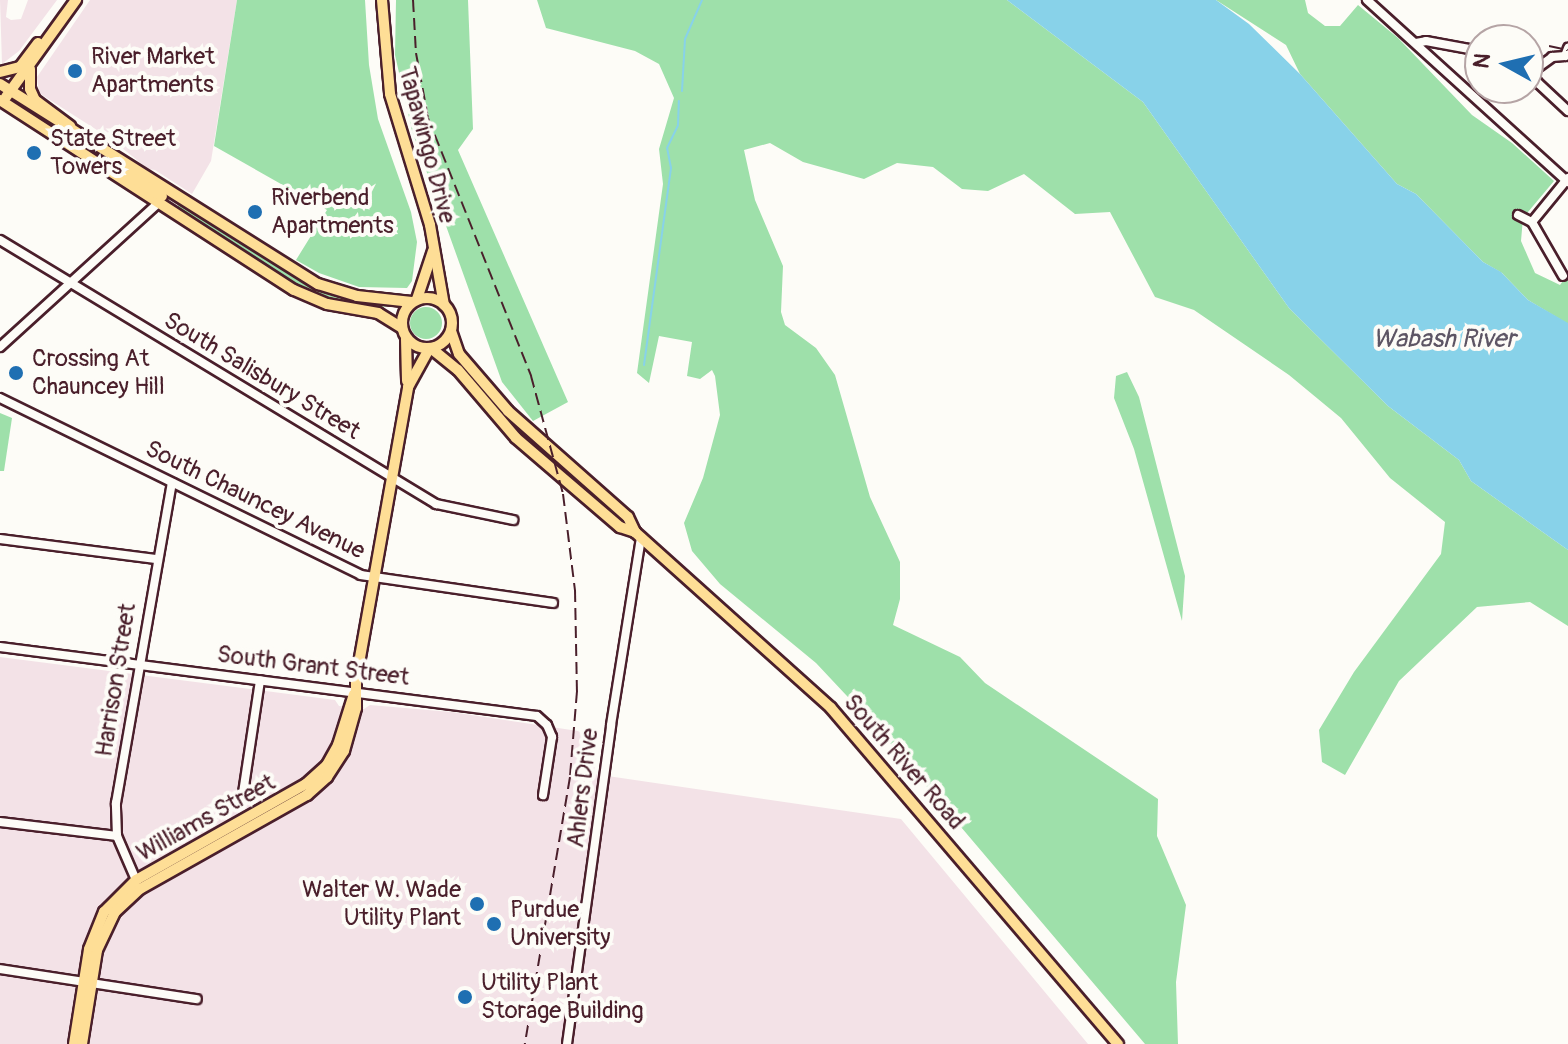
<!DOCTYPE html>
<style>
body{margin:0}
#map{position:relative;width:1568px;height:1044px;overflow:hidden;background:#fdfcf7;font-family:Pangolin,sans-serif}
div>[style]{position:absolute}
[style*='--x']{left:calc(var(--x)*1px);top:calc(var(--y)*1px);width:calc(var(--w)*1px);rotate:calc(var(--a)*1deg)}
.built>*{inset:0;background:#f3e2e7}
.green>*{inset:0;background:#9ee0aa}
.round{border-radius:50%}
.water>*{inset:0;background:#88d2e9}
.stream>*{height:2px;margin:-1px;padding:0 1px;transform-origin:1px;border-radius:1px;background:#88d2e9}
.roads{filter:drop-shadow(2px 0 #4a1f2b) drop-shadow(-2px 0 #4a1f2b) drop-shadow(0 2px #4a1f2b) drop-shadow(0 -2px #4a1f2b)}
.minor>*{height:8px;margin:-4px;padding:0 4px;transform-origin:4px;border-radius:4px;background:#fdfcf7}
.major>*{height:10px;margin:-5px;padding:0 5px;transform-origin:5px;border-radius:5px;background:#fede96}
.major>.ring{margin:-5px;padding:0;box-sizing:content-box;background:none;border:10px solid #fede96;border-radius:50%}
.rail>*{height:2px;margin-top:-1px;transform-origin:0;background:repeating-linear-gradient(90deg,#4a1f2b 0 12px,transparent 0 18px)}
.dots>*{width:22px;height:22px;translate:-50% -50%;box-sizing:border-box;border:4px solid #fdfcf7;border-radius:50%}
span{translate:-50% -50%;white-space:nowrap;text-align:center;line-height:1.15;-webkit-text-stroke:8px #fdfcf7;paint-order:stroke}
.poi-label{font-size:24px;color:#4a1f2b}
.left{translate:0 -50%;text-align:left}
.right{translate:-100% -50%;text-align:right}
.street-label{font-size:24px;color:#4a1f2b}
.water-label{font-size:26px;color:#5d5564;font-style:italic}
.north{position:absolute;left:1464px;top:24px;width:80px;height:80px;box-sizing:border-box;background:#fdfcf7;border:2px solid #b5a4a5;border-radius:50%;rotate:278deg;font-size:22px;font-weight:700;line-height:32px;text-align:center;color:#4a1f2b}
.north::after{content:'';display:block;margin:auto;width:28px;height:36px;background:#1f6fb2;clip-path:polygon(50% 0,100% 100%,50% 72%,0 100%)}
</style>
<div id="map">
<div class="built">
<div style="clip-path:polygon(0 0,8px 0,6px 17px,11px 20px,21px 19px,28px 0,57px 0,19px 51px,2px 64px)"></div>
<div style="clip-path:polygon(90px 0,237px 0,211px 161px,192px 194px,155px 170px,148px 169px,111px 139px,39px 93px,37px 77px)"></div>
<div style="clip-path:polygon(0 657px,335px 700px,339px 706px,364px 709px,370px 705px,451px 712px,598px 734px,594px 774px,901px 819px,1088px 1044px,0 1044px)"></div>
</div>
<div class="green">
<div style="clip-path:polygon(237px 0,365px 0,369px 65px,378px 119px,411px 212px,417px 242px,412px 281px,407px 288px,359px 287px,319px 273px,296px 260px,327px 210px,214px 146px)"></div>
<div style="clip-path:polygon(396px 0,468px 0,473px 129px,458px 150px,568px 402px,533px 421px,502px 382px,412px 131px,395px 55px)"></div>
<div style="clip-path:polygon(537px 0,1007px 0,1143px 102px,1289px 308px,1388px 406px,1459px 460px,1471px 481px,1568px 550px,1568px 626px,1530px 602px,1477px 607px,1399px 681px,1345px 775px,1322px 762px,1319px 730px,1354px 672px,1441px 554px,1445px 522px,1390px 478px,1341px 418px,1289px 375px,1194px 310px,1155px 297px,1110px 212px,1075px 214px,1024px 174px,988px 191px,962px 189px,933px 167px,897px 163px,864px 179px,803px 162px,770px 143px,744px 150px,755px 200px,783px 266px,781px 312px,785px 325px,816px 348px,835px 375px,870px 497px,900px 562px,900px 599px,893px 625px,960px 657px,985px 683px,1158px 799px,1157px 836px,1186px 905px,1176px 982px,1178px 1044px,1145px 1044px,877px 728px,816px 663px,720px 584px,692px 551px,684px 523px,703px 478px,720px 415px,715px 376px,712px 370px,700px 379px,687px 376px,692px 342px,659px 336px,649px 383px,637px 373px,663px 184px,659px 149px,674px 98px,659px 64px,635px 51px,546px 28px)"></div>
<div style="clip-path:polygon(1216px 0,1305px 0,1308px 13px,1325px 26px,1340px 26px,1358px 5px,1398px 38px,1472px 115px,1512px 143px,1554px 181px,1523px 218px,1521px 241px,1535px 273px,1560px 285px,1568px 274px,1568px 324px,1528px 300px,1502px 273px,1483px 262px,1416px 194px,1397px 184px,1300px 74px,1286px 45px)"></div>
<div style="clip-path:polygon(179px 204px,311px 286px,388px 307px,350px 305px,306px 290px,176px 208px)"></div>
<div class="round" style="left:410px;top:307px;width:32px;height:32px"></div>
<div style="clip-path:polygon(1127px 372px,1139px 397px,1185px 576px,1182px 621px,1134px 449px,1114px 398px,1116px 376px)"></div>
<div style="clip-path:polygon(0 413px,12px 418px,4px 471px,0 471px)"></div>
</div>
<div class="water">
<div style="clip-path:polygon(1007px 0,1216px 0,1249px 24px,1300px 74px,1397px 184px,1416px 194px,1483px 262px,1501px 272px,1528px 300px,1568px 323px,1568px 550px,1471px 481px,1459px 460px,1388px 406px,1289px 308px,1143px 102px)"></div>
</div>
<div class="stream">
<div style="--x:682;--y:91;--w:52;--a:-86.7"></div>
<div style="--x:685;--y:39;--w:43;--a:-66.4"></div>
<div style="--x:644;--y:365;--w:199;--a:-82.2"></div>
<div style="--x:671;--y:168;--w:20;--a:-101"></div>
<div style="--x:667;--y:148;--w:25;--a:-64"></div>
<div style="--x:678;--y:125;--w:24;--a:-88"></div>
</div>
<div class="roads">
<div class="minor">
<div style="--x:1367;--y:0;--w:271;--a:42.2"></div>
<div style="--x:1416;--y:43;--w:10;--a:-11"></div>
<div style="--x:1426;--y:41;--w:55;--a:10.5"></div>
<div style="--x:1528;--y:66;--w:20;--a:60"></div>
<div style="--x:1538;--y:83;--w:41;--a:43"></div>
<div style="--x:1533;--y:71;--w:24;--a:-36"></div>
<div style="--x:1552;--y:57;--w:13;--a:-4"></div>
<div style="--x:1565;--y:56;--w:9;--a:-69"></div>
<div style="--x:1518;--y:215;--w:16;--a:27"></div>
<div style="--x:1532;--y:222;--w:62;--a:60.1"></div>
<div style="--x:1532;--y:222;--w:57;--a:-50.7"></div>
<div style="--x:0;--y:240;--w:510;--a:31.2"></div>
<div style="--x:436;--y:504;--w:79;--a:11.7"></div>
<div style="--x:0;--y:347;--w:214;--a:-42.3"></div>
<div style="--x:0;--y:398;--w:402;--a:26.1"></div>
<div style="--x:361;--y:575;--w:194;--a:8.3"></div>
<div style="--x:0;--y:539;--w:157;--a:7.3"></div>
<div style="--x:0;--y:647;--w:541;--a:7.32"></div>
<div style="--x:537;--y:716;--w:13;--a:42"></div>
<div style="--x:547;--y:725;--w:13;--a:67"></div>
<div style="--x:552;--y:737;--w:59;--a:98.8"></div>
<div style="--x:243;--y:793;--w:114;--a:-81.4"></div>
<div style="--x:0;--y:822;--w:118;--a:6.8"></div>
<div style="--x:136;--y:880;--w:48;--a:-113.4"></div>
<div style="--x:117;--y:836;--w:33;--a:-92"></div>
<div style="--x:116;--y:803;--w:325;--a:-80.1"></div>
<div style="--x:0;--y:969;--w:199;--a:8.7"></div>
<div style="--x:567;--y:1044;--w:322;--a:-82.1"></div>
<div style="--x:611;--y:725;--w:190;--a:-80.9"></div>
</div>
<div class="major">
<div style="--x:382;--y:0;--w:94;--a:85.1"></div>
<div style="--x:390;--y:94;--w:137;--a:73"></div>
<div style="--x:430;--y:225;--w:81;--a:80.1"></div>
<div style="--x:30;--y:69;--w:20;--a:90"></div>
<div style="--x:30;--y:89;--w:12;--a:66"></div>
<div style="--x:35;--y:100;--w:44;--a:36.6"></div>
<div style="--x:0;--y:72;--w:21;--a:-14"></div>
<div style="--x:20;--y:67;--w:30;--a:-53"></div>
<div style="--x:0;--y:84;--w:376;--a:32.2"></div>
<div style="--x:318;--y:284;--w:41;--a:17.1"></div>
<div style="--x:357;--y:296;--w:55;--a:6.2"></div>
<div style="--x:6;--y:97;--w:120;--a:-54.2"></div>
<div style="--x:0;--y:100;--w:350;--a:32.9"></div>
<div style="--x:294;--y:290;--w:36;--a:23"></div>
<div style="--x:327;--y:304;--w:52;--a:10"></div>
<div style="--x:378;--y:313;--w:28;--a:32"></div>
<div style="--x:128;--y:175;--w:40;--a:32"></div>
<div class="ring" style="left:402px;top:298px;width:40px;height:40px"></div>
<div style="--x:417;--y:299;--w:51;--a:-71.6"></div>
<div style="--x:451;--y:331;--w:24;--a:71"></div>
<div style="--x:459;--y:354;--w:75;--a:49.3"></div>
<div style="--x:508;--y:411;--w:160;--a:41.5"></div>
<div style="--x:628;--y:517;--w:17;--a:65"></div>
<div style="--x:635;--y:532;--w:263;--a:41.9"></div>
<div style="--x:831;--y:708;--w:442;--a:49.5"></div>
<div style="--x:406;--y:339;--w:42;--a:88.6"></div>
<div style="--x:432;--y:349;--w:33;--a:39"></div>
<div style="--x:458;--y:370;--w:89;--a:49.5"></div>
<div style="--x:516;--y:438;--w:137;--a:40.6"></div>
<div style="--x:620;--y:527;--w:16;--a:18"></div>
<div style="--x:74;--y:1044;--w:96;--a:-81"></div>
<div style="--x:89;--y:949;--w:40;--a:-68"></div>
<div style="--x:104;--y:912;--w:45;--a:-45"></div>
<div style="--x:136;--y:880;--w:195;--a:-29.5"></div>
<div style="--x:306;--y:784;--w:28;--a:-42"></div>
<div style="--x:327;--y:765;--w:23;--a:-61"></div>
<div style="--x:338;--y:745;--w:53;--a:-72.6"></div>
<div style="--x:82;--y:1044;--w:95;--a:-80.9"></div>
<div style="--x:97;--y:950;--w:42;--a:-64.7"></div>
<div style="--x:115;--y:912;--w:34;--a:-43"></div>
<div style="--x:140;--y:889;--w:192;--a:-29.4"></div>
<div style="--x:307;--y:795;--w:27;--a:-42"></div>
<div style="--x:327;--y:777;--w:31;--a:-57"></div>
<div style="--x:344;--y:751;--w:45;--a:-74.4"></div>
<div style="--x:356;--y:708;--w:28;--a:-90"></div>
<div style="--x:356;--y:680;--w:298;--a:-79.9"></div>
<div style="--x:408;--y:387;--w:43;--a:-61.1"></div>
</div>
</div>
<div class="rail">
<div style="--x:413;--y:0;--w:53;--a:86.8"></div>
<div style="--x:416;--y:53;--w:66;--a:79.5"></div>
<div style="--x:428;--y:118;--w:278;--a:68.2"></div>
<div style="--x:531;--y:376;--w:122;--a:74.8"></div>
<div style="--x:563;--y:494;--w:97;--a:82.9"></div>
<div style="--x:575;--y:590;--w:101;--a:88.9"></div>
<div style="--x:577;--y:691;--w:86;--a:94.7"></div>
<div style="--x:570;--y:777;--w:271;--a:99.6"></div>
<div style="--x:1549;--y:46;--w:19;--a:12"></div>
</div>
<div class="dots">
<div style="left:75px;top:71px;background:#1f6fb2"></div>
<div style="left:34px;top:153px;background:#1f6fb2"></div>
<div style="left:255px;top:212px;background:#1f6fb2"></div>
<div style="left:16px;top:373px;background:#1f6fb2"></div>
<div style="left:477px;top:904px;background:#1f6fb2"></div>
<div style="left:494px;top:924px;background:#1f6fb2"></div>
<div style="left:465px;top:997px;background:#1f6fb2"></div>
</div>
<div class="poi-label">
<span class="left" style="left:91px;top:71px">River Market<br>Apartments</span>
<span class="left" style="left:50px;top:153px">State Street<br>Towers</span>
<span class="left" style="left:271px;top:212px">Riverbend<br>Apartments</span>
<span class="left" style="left:32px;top:373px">Crossing At<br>Chauncey Hill</span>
<span class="right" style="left:461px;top:904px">Walter W. Wade<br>Utility Plant</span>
<span class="left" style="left:510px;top:924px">Purdue<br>University</span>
<span class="left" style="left:481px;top:997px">Utility Plant<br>Storage Building</span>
</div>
<div class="street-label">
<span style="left:427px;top:145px;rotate:75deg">Tapawingo Drive</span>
<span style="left:262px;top:376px;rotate:31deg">South Salisbury Street</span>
<span style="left:255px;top:500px;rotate:26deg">South Chauncey Avenue</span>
<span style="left:313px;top:666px;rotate:7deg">South Grant Street</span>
<span style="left:116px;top:680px;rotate:-81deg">Harrison Street</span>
<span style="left:904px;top:762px;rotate:49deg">South River Road</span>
<span style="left:583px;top:788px;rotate:-83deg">Ahlers Drive</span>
<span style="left:206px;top:818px;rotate:-29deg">Williams Street</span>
</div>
<div class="water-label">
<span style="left:1444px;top:340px">Wabash River</span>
</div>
<div class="north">N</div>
</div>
